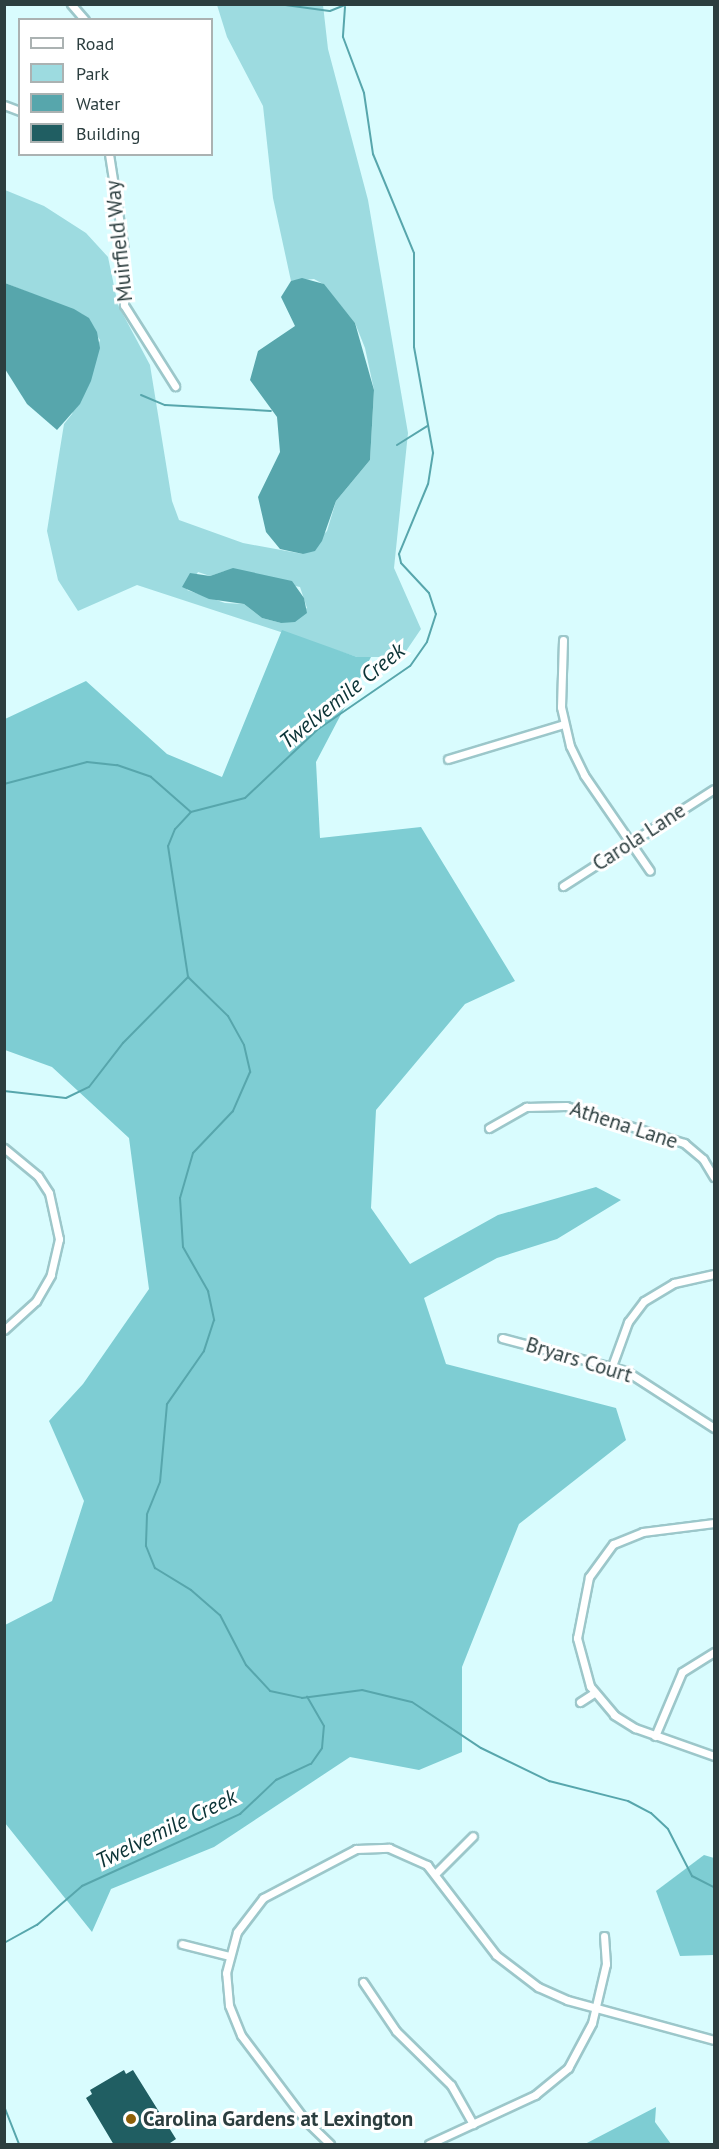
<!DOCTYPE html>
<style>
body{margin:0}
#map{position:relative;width:719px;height:2149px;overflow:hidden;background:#d9fcfe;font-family:"PT Sans",sans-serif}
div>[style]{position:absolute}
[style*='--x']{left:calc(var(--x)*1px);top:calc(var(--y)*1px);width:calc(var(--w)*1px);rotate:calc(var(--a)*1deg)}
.green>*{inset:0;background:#9ddbe0}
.forest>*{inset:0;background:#7ecdd3}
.water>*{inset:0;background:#57a6ac}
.stream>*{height:2px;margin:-1px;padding:0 1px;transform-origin:1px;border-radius:1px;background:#57a6ac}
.building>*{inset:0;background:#205e62}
.roads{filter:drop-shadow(2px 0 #9cc7ca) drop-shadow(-2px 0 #9cc7ca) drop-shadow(0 2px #9cc7ca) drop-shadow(0 -2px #9cc7ca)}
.street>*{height:7px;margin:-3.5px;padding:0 3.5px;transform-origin:3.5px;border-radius:3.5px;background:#fff}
.dots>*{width:16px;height:16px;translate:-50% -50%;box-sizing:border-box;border:3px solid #fff;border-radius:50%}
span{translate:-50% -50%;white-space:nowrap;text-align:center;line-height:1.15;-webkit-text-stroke:6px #fff;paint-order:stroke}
.street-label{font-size:21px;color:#2c3e3f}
.poi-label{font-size:21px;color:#2c3e3f;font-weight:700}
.left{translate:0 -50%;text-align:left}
.water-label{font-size:22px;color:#0b3336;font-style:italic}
.frame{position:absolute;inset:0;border:6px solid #2c3e3f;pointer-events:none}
.legend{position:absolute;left:18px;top:18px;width:195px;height:138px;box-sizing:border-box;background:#fff;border:2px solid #abb2b2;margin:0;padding:8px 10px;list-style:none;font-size:18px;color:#2c3e3f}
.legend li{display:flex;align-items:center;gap:12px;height:30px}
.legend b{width:30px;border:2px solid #abb2b2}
</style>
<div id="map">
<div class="green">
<div style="clip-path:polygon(evenodd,217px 5px,323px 5px,328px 49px,368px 200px,408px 433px,394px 568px,421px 629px,402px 657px,357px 657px,137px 585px,78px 611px,58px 580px,47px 531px,58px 461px,64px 424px,72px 414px,100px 340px,82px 314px,5px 283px,5px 190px,44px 206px,86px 233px,108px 257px,118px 305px,150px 365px,172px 501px,179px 520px,243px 543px,303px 554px,327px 531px,336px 501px,370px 460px,374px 390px,365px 348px,355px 323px,323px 284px,314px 279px,291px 281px,273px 198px,263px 106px,227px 37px,217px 5px,225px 571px,300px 587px,307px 608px,281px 623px,262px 618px,244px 604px,225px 603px,187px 590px,198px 572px,210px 576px,225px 571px)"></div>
</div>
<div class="forest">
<div style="clip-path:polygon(282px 630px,357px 657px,371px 657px,316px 762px,320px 838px,421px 827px,515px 981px,465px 1004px,376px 1110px,371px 1208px,410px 1264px,498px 1215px,596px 1187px,621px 1200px,557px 1239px,497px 1258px,424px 1298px,446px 1364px,616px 1408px,626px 1440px,519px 1524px,462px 1667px,462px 1752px,419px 1770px,350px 1757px,214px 1847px,111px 1889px,92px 1932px,5px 1823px,5px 1625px,52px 1601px,84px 1501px,49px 1421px,83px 1384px,149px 1289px,129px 1138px,52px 1067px,5px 1050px,5px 719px,86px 681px,167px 754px,222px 777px)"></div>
<div style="clip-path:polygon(704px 1855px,714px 1858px,714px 1955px,680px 1956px,656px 1891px)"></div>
<div style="clip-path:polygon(656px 2107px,655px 2122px,671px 2144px,585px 2144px)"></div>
</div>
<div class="water">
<div style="clip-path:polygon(302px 278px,324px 284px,355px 323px,374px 390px,370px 460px,336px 501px,322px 541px,315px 551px,303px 554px,280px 549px,266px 532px,258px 497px,280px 452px,277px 417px,250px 380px,258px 351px,295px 326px,281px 297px,291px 281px)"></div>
<div style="clip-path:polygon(5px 283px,74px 309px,89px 318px,97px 332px,100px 348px,91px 381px,80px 404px,57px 430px,27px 404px,5px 369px)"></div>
<div style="clip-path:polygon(233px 568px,292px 581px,304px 598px,307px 613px,295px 622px,281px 623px,262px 618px,244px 604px,209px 599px,182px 587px,190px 573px,210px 576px)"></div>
</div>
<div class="stream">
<div style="--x:278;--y:4;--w:52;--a:7.7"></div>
<div style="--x:330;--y:11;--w:18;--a:-22"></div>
<div style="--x:345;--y:7;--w:30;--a:94"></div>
<div style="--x:343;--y:37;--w:60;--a:69.4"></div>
<div style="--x:364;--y:93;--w:62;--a:81.6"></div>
<div style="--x:373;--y:154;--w:107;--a:67.5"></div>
<div style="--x:414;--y:253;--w:94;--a:90"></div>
<div style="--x:414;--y:347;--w:108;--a:79.8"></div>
<div style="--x:433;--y:453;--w:31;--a:99"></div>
<div style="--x:428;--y:484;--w:76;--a:112.5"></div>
<div style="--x:399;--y:554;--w:9;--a:77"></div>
<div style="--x:401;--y:563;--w:41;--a:47"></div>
<div style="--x:429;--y:593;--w:22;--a:72"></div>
<div style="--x:436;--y:614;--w:29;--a:108"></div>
<div style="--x:427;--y:642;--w:29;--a:125"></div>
<div style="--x:410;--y:666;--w:113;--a:145.5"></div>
<div style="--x:317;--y:730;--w:99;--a:136.6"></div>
<div style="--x:245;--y:798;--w:56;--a:165.5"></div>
<div style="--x:191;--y:812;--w:23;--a:133"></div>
<div style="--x:175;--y:829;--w:18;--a:112"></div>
<div style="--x:168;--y:846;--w:133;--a:81.3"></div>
<div style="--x:188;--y:977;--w:56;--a:44.3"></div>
<div style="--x:228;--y:1016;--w:33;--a:61"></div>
<div style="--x:244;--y:1045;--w:28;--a:77"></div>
<div style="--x:250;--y:1072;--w:43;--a:113.6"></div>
<div style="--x:233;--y:1111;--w:58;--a:133.6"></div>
<div style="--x:193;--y:1153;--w:47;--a:106.1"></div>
<div style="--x:180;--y:1198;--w:49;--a:86.5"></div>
<div style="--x:183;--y:1247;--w:51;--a:60.4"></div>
<div style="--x:208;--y:1291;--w:30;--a:78"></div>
<div style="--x:214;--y:1320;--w:33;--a:108"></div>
<div style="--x:204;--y:1351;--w:65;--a:124.9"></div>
<div style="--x:167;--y:1404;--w:78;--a:95.1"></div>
<div style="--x:160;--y:1482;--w:35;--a:112"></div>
<div style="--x:147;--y:1515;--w:31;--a:92"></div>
<div style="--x:146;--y:1546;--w:24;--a:68"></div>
<div style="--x:155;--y:1568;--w:42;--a:31.4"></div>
<div style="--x:191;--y:1590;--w:38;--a:41"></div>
<div style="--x:220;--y:1615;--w:56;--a:62.5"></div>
<div style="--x:246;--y:1665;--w:35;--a:47"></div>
<div style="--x:270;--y:1691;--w:33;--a:12"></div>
<div style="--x:302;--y:1698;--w:61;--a:-7.6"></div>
<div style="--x:362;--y:1690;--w:51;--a:13.5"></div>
<div style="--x:412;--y:1702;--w:83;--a:33.7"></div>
<div style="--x:481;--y:1748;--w:76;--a:25.9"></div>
<div style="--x:549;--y:1781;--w:81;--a:14.2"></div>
<div style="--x:628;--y:1801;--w:26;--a:28"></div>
<div style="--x:651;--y:1813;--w:23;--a:43"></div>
<div style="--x:668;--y:1829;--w:53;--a:62.9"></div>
<div style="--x:692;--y:1876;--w:25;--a:27"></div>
<div style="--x:141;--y:395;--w:26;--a:23"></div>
<div style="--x:165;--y:405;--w:106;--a:3.2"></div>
<div style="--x:397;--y:445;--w:36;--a:-32"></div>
<div style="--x:4;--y:784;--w:86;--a:-14.8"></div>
<div style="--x:87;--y:762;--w:30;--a:6"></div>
<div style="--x:117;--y:765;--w:36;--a:19"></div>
<div style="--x:151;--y:777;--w:53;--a:41.2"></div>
<div style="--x:4;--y:1091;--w:62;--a:6.4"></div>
<div style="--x:66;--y:1098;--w:25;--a:-26"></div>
<div style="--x:89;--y:1087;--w:56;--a:-52.3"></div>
<div style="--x:123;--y:1043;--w:93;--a:-45.4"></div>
<div style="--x:4;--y:1943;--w:38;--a:-29"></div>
<div style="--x:37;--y:1925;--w:60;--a:-40.9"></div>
<div style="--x:82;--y:1886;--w:174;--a:-24.5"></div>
<div style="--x:240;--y:1814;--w:50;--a:-43.4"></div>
<div style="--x:276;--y:1780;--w:38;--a:-25"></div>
<div style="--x:311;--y:1764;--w:19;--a:-55"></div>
<div style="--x:322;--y:1748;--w:22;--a:-85"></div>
<div style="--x:324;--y:1726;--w:34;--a:-120"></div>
<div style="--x:4;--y:2106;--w:41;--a:68.5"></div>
</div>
<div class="building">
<div style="clip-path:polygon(124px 2070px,126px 2074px,133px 2070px,176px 2139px,167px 2145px,114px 2145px,86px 2098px,92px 2094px,90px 2090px)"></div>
</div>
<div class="roads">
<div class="street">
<div style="--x:71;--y:4;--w:21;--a:49"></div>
<div style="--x:4;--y:105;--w:17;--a:21"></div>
<div style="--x:109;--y:154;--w:97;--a:81.1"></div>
<div style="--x:124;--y:250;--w:55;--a:90"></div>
<div style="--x:124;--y:305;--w:96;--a:57.8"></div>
<div style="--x:563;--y:640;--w:67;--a:91.7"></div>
<div style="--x:561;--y:707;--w:40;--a:77"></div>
<div style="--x:570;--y:746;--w:32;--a:64"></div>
<div style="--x:584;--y:775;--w:116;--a:55.5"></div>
<div style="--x:448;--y:759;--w:121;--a:-16.8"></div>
<div style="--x:563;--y:886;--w:179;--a:-32.7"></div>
<div style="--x:489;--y:1128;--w:43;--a:-29.6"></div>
<div style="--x:526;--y:1107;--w:40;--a:-1.4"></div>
<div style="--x:566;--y:1106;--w:124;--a:17.4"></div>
<div style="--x:684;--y:1143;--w:25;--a:40"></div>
<div style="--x:703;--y:1159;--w:21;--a:59"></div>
<div style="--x:4;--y:1148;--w:44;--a:39.5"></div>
<div style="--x:38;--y:1176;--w:20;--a:57"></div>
<div style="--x:49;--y:1193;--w:47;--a:77.7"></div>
<div style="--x:59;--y:1239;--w:37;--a:103"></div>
<div style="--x:51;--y:1275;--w:30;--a:120"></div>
<div style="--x:36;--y:1301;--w:43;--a:137.8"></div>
<div style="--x:502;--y:1338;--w:128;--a:14.9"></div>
<div style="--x:626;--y:1371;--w:105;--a:32.9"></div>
<div style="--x:612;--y:1366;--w:47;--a:-70"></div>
<div style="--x:628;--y:1322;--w:26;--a:-53"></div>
<div style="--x:644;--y:1301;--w:35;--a:-31"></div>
<div style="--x:674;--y:1283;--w:41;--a:-12.7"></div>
<div style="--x:714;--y:1523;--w:72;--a:172.8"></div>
<div style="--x:643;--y:1532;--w:32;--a:158"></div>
<div style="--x:613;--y:1544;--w:41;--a:126"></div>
<div style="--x:589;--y:1577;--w:62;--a:101.1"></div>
<div style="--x:577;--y:1638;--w:50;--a:74.8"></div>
<div style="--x:590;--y:1686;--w:38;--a:50"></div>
<div style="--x:614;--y:1715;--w:25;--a:32"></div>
<div style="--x:635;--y:1728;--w:84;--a:19.5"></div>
<div style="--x:580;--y:1702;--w:17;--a:-33"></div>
<div style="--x:655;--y:1736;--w:69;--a:-67.1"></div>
<div style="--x:682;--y:1672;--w:38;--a:-32"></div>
<div style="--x:436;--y:1873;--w:52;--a:-45"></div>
<div style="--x:182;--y:1944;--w:49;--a:14.3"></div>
<div style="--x:363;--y:1982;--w:59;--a:56"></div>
<div style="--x:396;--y:2031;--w:77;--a:44.5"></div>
<div style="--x:451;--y:2085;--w:45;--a:60.6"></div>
<div style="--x:330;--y:2144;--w:35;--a:-136"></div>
<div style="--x:305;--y:2120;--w:106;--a:-127"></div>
<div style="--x:241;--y:2035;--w:32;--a:-112"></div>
<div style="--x:229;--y:2005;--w:32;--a:-95"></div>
<div style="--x:226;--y:1973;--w:42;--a:-75"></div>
<div style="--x:237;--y:1932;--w:43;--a:-52.6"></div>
<div style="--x:263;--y:1898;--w:105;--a:-27.8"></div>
<div style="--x:356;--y:1849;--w:33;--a:-2"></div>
<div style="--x:389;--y:1848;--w:42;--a:24.1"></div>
<div style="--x:427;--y:1865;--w:113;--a:52.5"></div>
<div style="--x:496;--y:1955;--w:53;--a:37.3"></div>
<div style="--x:538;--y:1987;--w:32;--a:24"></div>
<div style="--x:567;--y:2000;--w:152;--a:15.2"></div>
<div style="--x:429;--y:2144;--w:117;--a:-24.8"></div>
<div style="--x:535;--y:2095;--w:43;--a:-39.3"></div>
<div style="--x:568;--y:2068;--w:51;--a:-61.9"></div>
<div style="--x:592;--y:2023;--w:61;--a:-76.7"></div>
<div style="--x:606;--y:1964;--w:28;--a:-94"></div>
</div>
</div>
<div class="dots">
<div style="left:131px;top:2119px;background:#8e6008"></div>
</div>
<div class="street-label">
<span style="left:119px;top:241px;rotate:-96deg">Muirfield Way</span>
<span style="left:639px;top:837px;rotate:-33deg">Carola Lane</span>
<span style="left:624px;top:1125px;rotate:18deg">Athena Lane</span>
<span style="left:579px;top:1360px;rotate:17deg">Bryars Court</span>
</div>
<div class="poi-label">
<span class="left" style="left:143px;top:2119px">Carolina Gardens at Lexington</span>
</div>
<div class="water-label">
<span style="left:342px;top:696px;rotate:-39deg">Twelvemile Creek</span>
<span style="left:166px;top:1829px;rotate:-26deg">Twelvemile Creek</span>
</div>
<div class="frame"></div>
<ul class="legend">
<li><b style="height:8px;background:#fff"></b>Road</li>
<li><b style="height:16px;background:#9ddbe0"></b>Park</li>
<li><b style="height:16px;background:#57a6ac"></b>Water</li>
<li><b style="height:16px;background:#205e62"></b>Building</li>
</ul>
</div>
